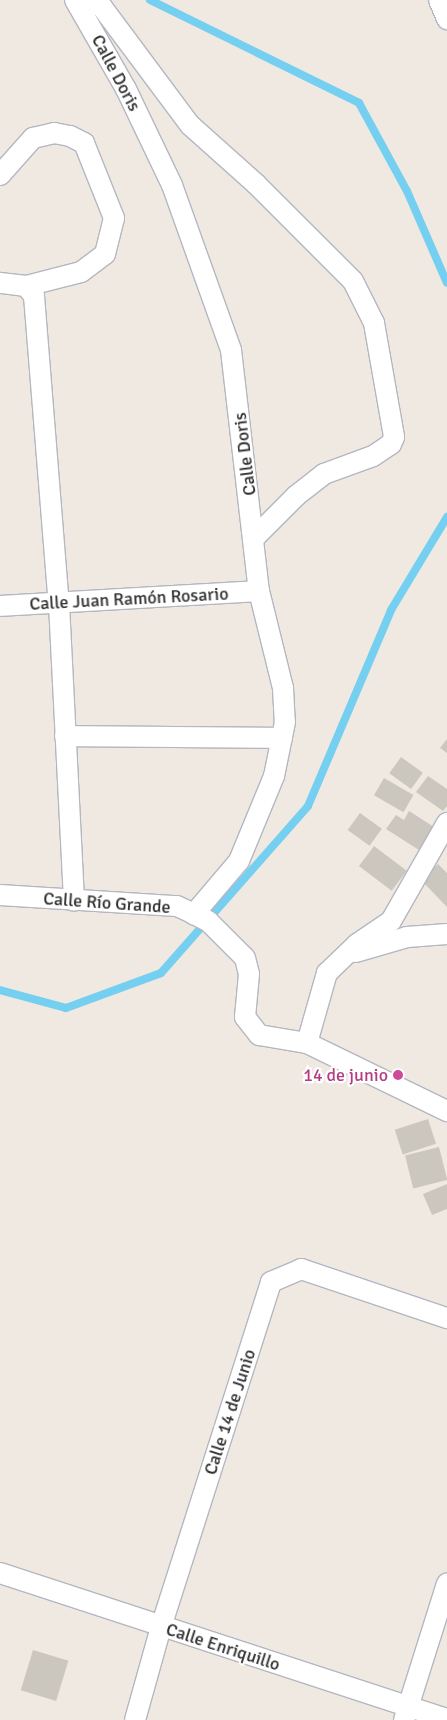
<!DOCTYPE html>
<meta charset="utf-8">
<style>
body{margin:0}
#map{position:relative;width:447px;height:1720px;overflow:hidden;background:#efe9e1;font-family:Signika,sans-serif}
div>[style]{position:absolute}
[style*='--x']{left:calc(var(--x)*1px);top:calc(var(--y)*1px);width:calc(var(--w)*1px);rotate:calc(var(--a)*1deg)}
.stream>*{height:8px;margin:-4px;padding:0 4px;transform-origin:4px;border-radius:4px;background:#75cff0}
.building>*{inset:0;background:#cbc7bf;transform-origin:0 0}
.roads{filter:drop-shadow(1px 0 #b4b7c1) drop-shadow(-1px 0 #b4b7c1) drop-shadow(0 1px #b4b7c1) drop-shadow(0 -1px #b4b7c1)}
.street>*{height:20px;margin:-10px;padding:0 10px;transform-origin:10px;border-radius:10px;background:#fff}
.dots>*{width:14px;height:14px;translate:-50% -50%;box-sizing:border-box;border:2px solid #fff;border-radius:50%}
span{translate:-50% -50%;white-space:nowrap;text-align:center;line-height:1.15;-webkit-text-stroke:4.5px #fff;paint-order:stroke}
.street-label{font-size:18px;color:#2e2e2e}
.hotel-label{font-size:18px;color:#b23c85}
.right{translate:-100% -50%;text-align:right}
</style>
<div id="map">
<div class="stream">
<div style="--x:150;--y:0;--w:233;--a:26.2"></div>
<div style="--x:359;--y:103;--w:100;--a:61.4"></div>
<div style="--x:407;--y:191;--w:100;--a:66.5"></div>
<div style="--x:0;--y:990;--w:68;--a:15.3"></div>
<div style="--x:66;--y:1008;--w:101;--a:-20.2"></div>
<div style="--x:161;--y:973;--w:222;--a:-48.6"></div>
<div style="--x:308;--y:806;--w:213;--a:-67"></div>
<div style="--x:391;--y:610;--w:109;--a:-58.9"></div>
</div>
<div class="building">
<div style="clip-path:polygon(447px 739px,447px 753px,440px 748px)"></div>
<div style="left:401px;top:757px;width:27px;height:20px;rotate:36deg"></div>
<div style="clip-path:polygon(428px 776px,447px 789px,447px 806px,443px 811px,416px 792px)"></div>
<div style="left:384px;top:778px;width:34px;height:20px;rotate:30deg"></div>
<div style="clip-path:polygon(409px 811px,434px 827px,419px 850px,386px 829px,396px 815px,404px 820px)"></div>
<div style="left:360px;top:813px;width:27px;height:21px;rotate:36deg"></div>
<div style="left:374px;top:846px;width:41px;height:25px;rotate:37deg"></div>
<div style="clip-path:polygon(438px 864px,447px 873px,447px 907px,421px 880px)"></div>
<div style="left:428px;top:1119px;width:26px;height:35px;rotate:72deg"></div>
<div style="left:439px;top:1147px;width:34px;height:35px;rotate:76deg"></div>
<div style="clip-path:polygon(447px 1184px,447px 1209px,432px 1215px,423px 1194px)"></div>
<div style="left:33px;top:1650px;width:37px;height:42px;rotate:17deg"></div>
</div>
<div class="roads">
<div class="street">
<div style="--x:75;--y:0;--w:103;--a:60.2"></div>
<div style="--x:126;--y:89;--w:106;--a:64.4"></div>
<div style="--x:172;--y:185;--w:175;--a:70.3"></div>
<div style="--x:231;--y:350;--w:243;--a:83.4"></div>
<div style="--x:259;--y:591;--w:100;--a:76.1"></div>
<div style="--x:283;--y:688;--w:34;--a:87"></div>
<div style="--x:285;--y:722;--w:55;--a:101.5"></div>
<div style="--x:274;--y:776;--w:92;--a:112.4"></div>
<div style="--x:239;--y:861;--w:70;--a:130.3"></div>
<div style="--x:439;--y:0;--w:21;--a:67"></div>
<div style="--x:78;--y:4;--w:13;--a:-9"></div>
<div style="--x:91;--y:2;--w:12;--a:24"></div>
<div style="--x:102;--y:7;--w:147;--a:53.3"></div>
<div style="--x:190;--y:125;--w:89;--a:41.8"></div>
<div style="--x:256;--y:184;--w:137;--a:45"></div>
<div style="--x:353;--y:281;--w:47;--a:63.4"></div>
<div style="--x:374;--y:323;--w:116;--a:80"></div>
<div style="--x:394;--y:437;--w:8;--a:113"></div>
<div style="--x:391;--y:444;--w:22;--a:146"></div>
<div style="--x:373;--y:456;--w:52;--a:159.8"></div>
<div style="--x:324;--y:474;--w:36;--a:142"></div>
<div style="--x:296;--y:496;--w:58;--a:135"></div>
<div style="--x:0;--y:175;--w:50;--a:-48.3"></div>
<div style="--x:33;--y:138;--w:22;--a:-13"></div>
<div style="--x:54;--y:133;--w:16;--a:11"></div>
<div style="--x:70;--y:136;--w:16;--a:27"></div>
<div style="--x:84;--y:143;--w:81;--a:68.2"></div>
<div style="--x:114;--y:218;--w:37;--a:104"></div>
<div style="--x:105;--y:254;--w:30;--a:143"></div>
<div style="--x:81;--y:272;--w:57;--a:165.7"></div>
<div style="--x:26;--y:286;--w:26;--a:-173"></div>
<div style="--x:26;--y:286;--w:13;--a:51"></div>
<div style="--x:34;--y:296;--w:309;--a:85.4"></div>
<div style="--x:59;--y:604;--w:297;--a:87.1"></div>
<div style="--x:0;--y:606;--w:259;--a:-3.3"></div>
<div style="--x:65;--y:736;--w:217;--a:0.5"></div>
<div style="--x:0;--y:895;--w:177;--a:3.6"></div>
<div style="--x:177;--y:906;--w:19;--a:25"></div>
<div style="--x:194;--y:914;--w:16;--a:27"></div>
<div style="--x:208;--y:921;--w:52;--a:45"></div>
<div style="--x:245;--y:958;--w:16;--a:76"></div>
<div style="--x:249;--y:974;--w:43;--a:95.3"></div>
<div style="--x:245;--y:1017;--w:23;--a:52"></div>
<div style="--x:259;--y:1035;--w:49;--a:9.5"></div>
<div style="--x:307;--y:1043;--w:156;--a:25.9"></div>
<div style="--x:356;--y:952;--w:53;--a:-16.4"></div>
<div style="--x:407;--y:937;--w:40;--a:-4.3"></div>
<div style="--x:307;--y:1043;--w:73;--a:-74.1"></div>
<div style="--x:327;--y:973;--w:42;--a:-44"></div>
<div style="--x:357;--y:944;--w:41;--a:-34.1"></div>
<div style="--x:391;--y:921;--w:113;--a:-60.3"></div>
<div style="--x:0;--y:1573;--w:470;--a:18.1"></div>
<div style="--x:135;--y:1720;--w:97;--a:-74.4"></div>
<div style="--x:161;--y:1627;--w:362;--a:-72.3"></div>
<div style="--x:271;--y:1282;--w:33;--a:-23"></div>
<div style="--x:301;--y:1269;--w:154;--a:18.6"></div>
<div style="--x:404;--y:1720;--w:143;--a:-72.5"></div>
</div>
</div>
<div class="dots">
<div style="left:398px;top:1075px;background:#d1479c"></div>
</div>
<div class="street-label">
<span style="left:116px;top:73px;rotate:62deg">Calle Doris</span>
<span style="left:245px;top:454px;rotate:-97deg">Calle Doris</span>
<span style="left:129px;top:599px;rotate:-3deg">Calle Juan Ramón Rosario</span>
<span style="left:107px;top:903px;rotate:4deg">Calle Río Grande</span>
<span style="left:230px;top:1412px;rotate:-72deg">Calle 14 de Junio</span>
<span style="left:223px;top:1647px;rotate:18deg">Calle Enriquillo</span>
</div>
<div class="hotel-label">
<span class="right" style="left:388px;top:1075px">14 de junio</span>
</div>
</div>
